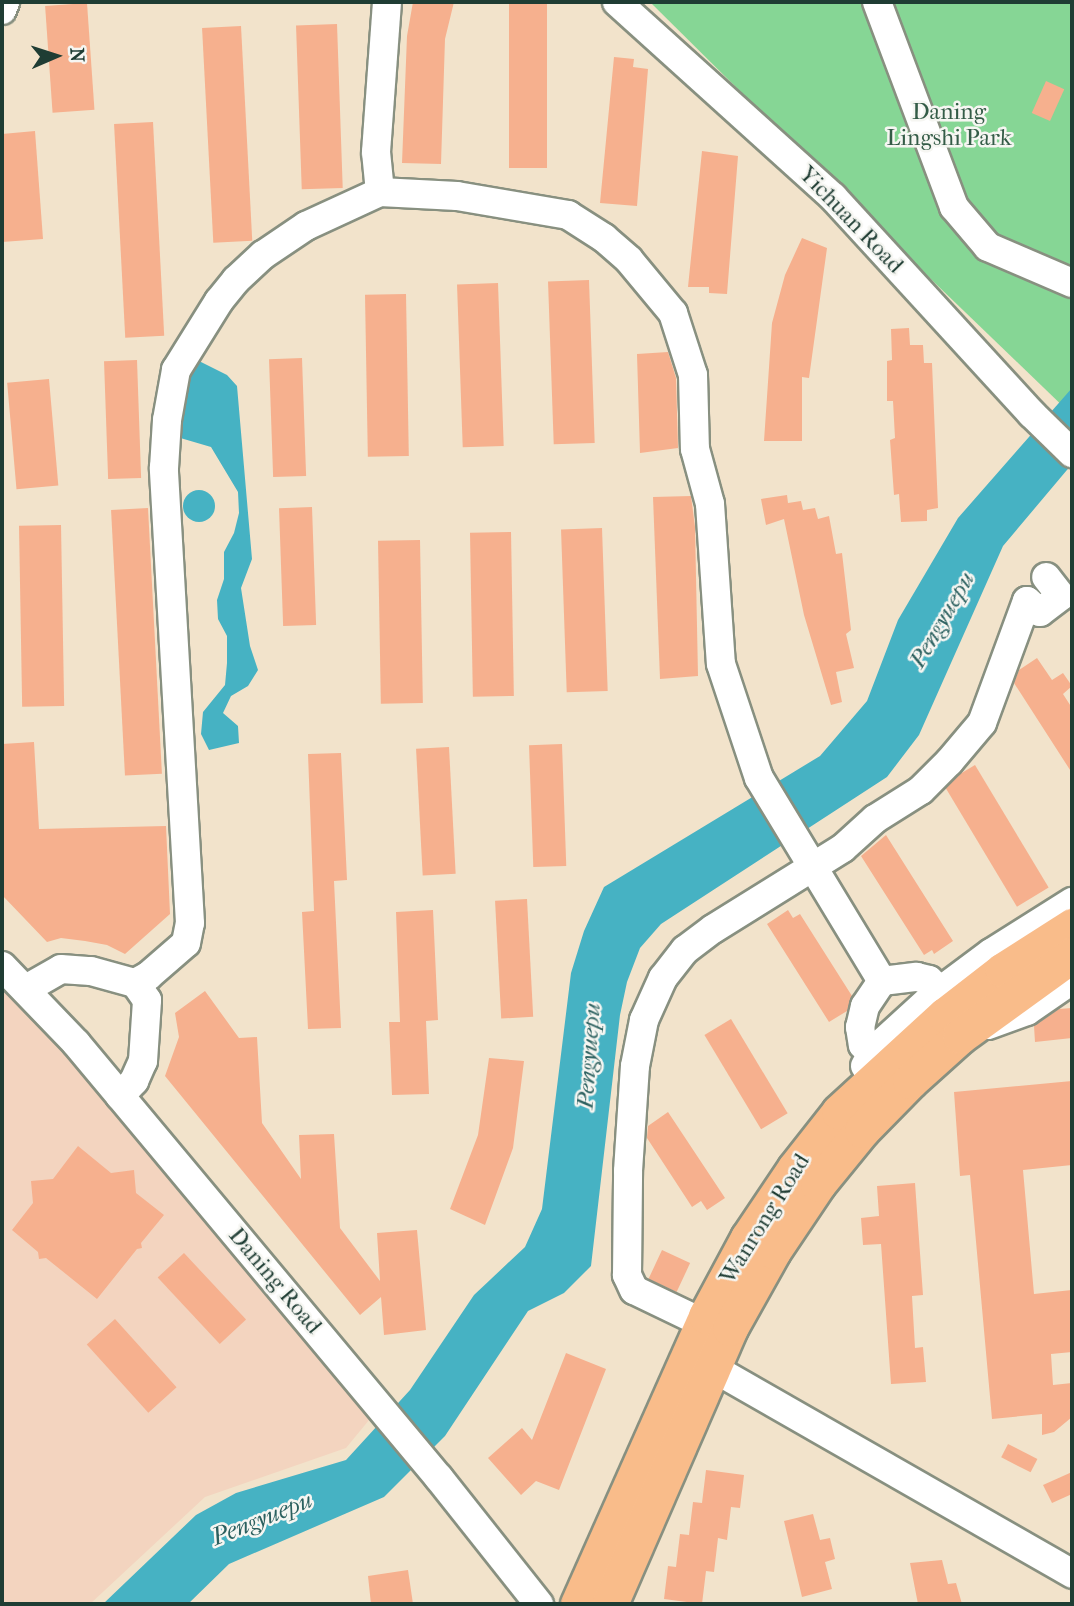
<!DOCTYPE html>
<style>
body{margin:0}
#map{position:relative;width:1074px;height:1606px;overflow:hidden;background:#f2e3cb;font-family:"IM FELL French Canon",serif}
div>[style]{position:absolute}
[style*='--x']{left:calc(var(--x)*1px);top:calc(var(--y)*1px);width:calc(var(--w)*1px);rotate:calc(var(--a)*1deg)}
.built>*{inset:0;background:#f3d4bf}
.green>*{inset:0;background:#86d695}
.water>*{inset:0;background:#46b2c3}
.round{border-radius:50%}
.building>*{inset:0;background:#f6b08e;transform-origin:0 0}
.roads{filter:drop-shadow(2px 0 #889080) drop-shadow(-2px 0 #889080) drop-shadow(0 2px #889080) drop-shadow(0 -2px #889080)}
.minor>*{height:28px;margin:-14px;padding:0 14px;transform-origin:14px;border-radius:14px;background:#fff}
.major>*{height:35px;margin:-17.5px;padding:0 17.5px;transform-origin:17.5px;border-radius:17.5px;background:#f9bc8a}
span{translate:-50% -50%;white-space:nowrap;text-align:center;line-height:1.15;-webkit-text-stroke:5px #f6f6f2;paint-order:stroke}
.park-label{font-size:23px;color:#345c47}
.street-label{font-size:23px;color:#1f3d34}
.water-label{font-size:24px;color:#2b605f;font-style:italic}
.frame{position:absolute;inset:0;border:4px solid #1f3d34;pointer-events:none}
.north{position:absolute;left:21px;top:21px;width:70px;height:70px;-webkit-text-stroke:5px #f6f6f2;paint-order:stroke;rotate:87deg;font-size:19px;font-weight:700;line-height:28px;text-align:center;color:#1f3d34}
.north::after{content:'';display:block;margin:auto;width:24px;height:32px;background:#1f3d34;clip-path:polygon(50% 0,100% 100%,50% 72%,0 100%)}
</style>
<div id="map">
<div class="built">
<div style="clip-path:polygon(2px 981px,52px 1029px,374px 1414px,346px 1448px,205px 1497px,90px 1604px,2px 1604px)"></div>
</div>
<div class="green">
<div style="clip-path:polygon(650px 2px,1072px 2px,1072px 415px,884px 234px)"></div>
</div>
<div class="water">
<div style="clip-path:polygon(195px 359px,227px 375px,237px 386px,252px 559px,241px 588px,250px 646px,258px 670px,248px 686px,231px 696px,223px 713px,238px 726px,239px 743px,209px 750px,201px 734px,203px 712px,225px 685px,227px 663px,227px 636px,218px 619px,217px 600px,224px 579px,224px 552px,234px 533px,239px 513px,238px 492px,211px 447px,177px 437px,180px 399px)"></div>
<div style="clip-path:polygon(1072px 388px,1072px 464px,1003px 546px,919px 735px,887px 777px,661px 924px,640px 948px,627px 982px,620px 1015px,591px 1266px,564px 1293px,528px 1311px,445px 1436px,384px 1497px,229px 1564px,188px 1604px,103px 1604px,196px 1515px,236px 1493px,346px 1460px,410px 1390px,474px 1295px,525px 1247px,542px 1209px,571px 973px,584px 931px,604px 887px,820px 756px,867px 701px,898px 620px,958px 518px)"></div>
<div class="round" style="left:183px;top:490px;width:32px;height:32px"></div>
</div>
<div class="building">
<div style="clip-path:polygon(413px 2px,454px 2px,445px 39px,441px 164px,402px 163px,407px 36px)"></div>
<div style="left:509px;top:2px;width:38px;height:166px"></div>
<div style="left:87px;top:3px;width:107px;height:42px;rotate:86deg"></div>
<div style="left:337px;top:24px;width:164px;height:41px;rotate:88deg"></div>
<div style="left:241px;top:26px;width:215px;height:39px;rotate:87deg"></div>
<div style="clip-path:polygon(614px 57px,634px 59px,633px 67px,648px 69px,637px 206px,600px 203px)"></div>
<div style="left:1046px;top:81px;width:20px;height:35px;rotate:24deg"></div>
<div style="left:153px;top:122px;width:214px;height:39px;rotate:87deg"></div>
<div style="clip-path:polygon(35px 131px,43px 239px,2px 242px,2px 134px)"></div>
<div style="clip-path:polygon(702px 151px,738px 156px,727px 294px,709px 293px,709px 287px,688px 287px)"></div>
<div style="clip-path:polygon(802px 238px,827px 248px,809px 378px,802px 377px,802px 441px,764px 441px,772px 323px,785px 275px)"></div>
<div style="left:589px;top:280px;width:163px;height:41px;rotate:88deg"></div>
<div style="left:498px;top:283px;width:163px;height:41px;rotate:88deg"></div>
<div style="left:406px;top:294px;width:162px;height:41px;rotate:89deg"></div>
<div style="clip-path:polygon(909px 328px,910px 345px,923px 345px,924px 363px,932px 363px,938px 508px,927px 510px,927px 521px,901px 522px,899px 494px,894px 495px,890px 440px,895px 438px,893px 401px,887px 401px,887px 361px,892px 360px,891px 329px)"></div>
<div style="clip-path:polygon(668px 352px,676px 378px,678px 448px,640px 453px,637px 354px)"></div>
<div style="left:302px;top:358px;width:118px;height:33px;rotate:88deg"></div>
<div style="left:137px;top:360px;width:118px;height:33px;rotate:88deg"></div>
<div style="left:49px;top:379px;width:107px;height:42px;rotate:85deg"></div>
<div style="clip-path:polygon(787px 495px,788px 503px,801px 501px,803px 510px,815px 508px,818px 519px,829px 516px,836px 554px,842px 553px,851px 630px,846px 634px,854px 668px,836px 672px,842px 702px,831px 705px,804px 615px,784px 519px,766px 525px,761px 499px)"></div>
<div style="clip-path:polygon(691px 496px,695px 527px,698px 676px,660px 679px,653px 497px)"></div>
<div style="left:312px;top:507px;width:118px;height:33px;rotate:88deg"></div>
<div style="left:148px;top:508px;width:266px;height:37px;rotate:87deg"></div>
<div style="left:61px;top:525px;width:181px;height:42px;rotate:89deg"></div>
<div style="left:602px;top:528px;width:163px;height:41px;rotate:88deg"></div>
<div style="left:511px;top:532px;width:164px;height:41px;rotate:89deg"></div>
<div style="left:420px;top:540px;width:163px;height:42px;rotate:89deg"></div>
<div style="clip-path:polygon(1037px 658px,1052px 680px,1063px 673px,1072px 686px,1063px 694px,1072px 708px,1072px 773px,1014px 683px,1019px 670px)"></div>
<div style="clip-path:polygon(34px 742px,39px 829px,166px 826px,170px 914px,125px 954px,107px 945px,85px 941px,61px 938px,47px 942px,2px 895px,2px 744px)"></div>
<div style="left:562px;top:744px;width:122px;height:33px;rotate:88deg"></div>
<div style="left:449px;top:747px;width:127px;height:33px;rotate:87deg"></div>
<div style="clip-path:polygon(341px 753px,347px 880px,334px 881px,341px 1028px,308px 1029px,302px 912px,314px 911px,308px 754px)"></div>
<div style="left:975px;top:765px;width:143px;height:37px;rotate:59deg"></div>
<div style="clip-path:polygon(886px 835px,953px 941px,934px 954px,932px 950px,924px 955px,861px 856px)"></div>
<div style="left:527px;top:899px;width:118px;height:32px;rotate:87deg"></div>
<div style="clip-path:polygon(433px 910px,438px 1020px,426px 1021px,429px 1094px,392px 1095px,389px 1022px,400px 1022px,396px 912px)"></div>
<div style="clip-path:polygon(788px 910px,793px 918px,800px 914px,852px 996px,847px 1011px,829px 1022px,767px 924px)"></div>
<div style="clip-path:polygon(205px 991px,239px 1038px,257px 1037px,262px 1123px,301px 1179px,299px 1135px,334px 1134px,340px 1228px,380px 1281px,377px 1233px,417px 1230px,426px 1330px,384px 1335px,381px 1297px,360px 1315px,165px 1076px,179px 1037px,175px 1013px)"></div>
<div style="clip-path:polygon(1072px 1008px,1072px 1038px,1035px 1042px,1034px 1026px,1059px 1009px)"></div>
<div style="left:731px;top:1019px;width:110px;height:31px;rotate:59deg"></div>
<div style="clip-path:polygon(489px 1058px,524px 1061px,513px 1148px,485px 1225px,450px 1209px,478px 1135px)"></div>
<div style="clip-path:polygon(1072px 1081px,1072px 1165px,1023px 1170px,1034px 1294px,1072px 1290px,1072px 1352px,1051px 1354px,1053px 1385px,1072px 1383px,1072px 1417px,1054px 1432px,1042px 1435px,1042px 1414px,992px 1419px,970px 1175px,960px 1176px,954px 1092px)"></div>
<div style="clip-path:polygon(668px 1112px,725px 1198px,707px 1210px,701px 1201px,692px 1207px,647px 1138px,648px 1126px)"></div>
<div style="clip-path:polygon(78px 1146px,111px 1173px,134px 1170px,136px 1193px,164px 1215px,141px 1243px,142px 1248px,137px 1249px,97px 1299px,46px 1258px,39px 1259px,38px 1252px,12px 1230px,33px 1203px,31px 1181px,53px 1179px)"></div>
<div style="clip-path:polygon(915px 1183px,923px 1295px,912px 1296px,915px 1348px,923px 1347px,926px 1382px,891px 1384px,881px 1244px,863px 1245px,861px 1218px,879px 1216px,877px 1186px)"></div>
<div style="left:662px;top:1250px;width:31px;height:32px;rotate:25deg"></div>
<div style="left:184px;top:1253px;width:91px;height:36px;rotate:47deg"></div>
<div style="left:115px;top:1319px;width:92px;height:38px;rotate:48deg"></div>
<div style="clip-path:polygon(566px 1353px,606px 1369px,559px 1490px,536px 1481px,521px 1495px,488px 1458px,522px 1428px,532px 1440px)"></div>
<div style="left:1008px;top:1444px;width:33px;height:15px;rotate:27deg"></div>
<div style="clip-path:polygon(706px 1470px,744px 1475px,740px 1508px,731px 1507px,727px 1540px,718px 1538px,714px 1572px,706px 1571px,702px 1604px,664px 1599px,668px 1566px,676px 1567px,680px 1534px,689px 1535px,693px 1502px,702px 1503px)"></div>
<div style="clip-path:polygon(1072px 1472px,1072px 1494px,1052px 1503px,1043px 1485px)"></div>
<div style="clip-path:polygon(813px 1514px,820px 1540px,830px 1538px,835px 1559px,825px 1562px,832px 1589px,802px 1597px,784px 1521px)"></div>
<div style="clip-path:polygon(942px 1560px,948px 1584px,956px 1583px,962px 1604px,918px 1604px,910px 1563px)"></div>
<div style="clip-path:polygon(408px 1570px,413px 1604px,371px 1604px,368px 1576px)"></div>
</div>
<div class="roads">
<div class="minor">
<div style="--x:617;--y:2;--w:291;--a:42.1"></div>
<div style="--x:833;--y:197;--w:294;--a:47.5"></div>
<div style="--x:1032;--y:414;--w:56;--a:44.3"></div>
<div style="--x:877;--y:2;--w:219;--a:69.4"></div>
<div style="--x:954;--y:207;--w:52;--a:49.6"></div>
<div style="--x:988;--y:247;--w:91;--a:23.2"></div>
<div style="--x:2;--y:10;--w:9;--a:-69"></div>
<div style="--x:380;--y:192;--w:77;--a:3"></div>
<div style="--x:457;--y:196;--w:113;--a:9.7"></div>
<div style="--x:568;--y:215;--w:43;--a:32.6"></div>
<div style="--x:604;--y:238;--w:33;--a:41"></div>
<div style="--x:629;--y:260;--w:69;--a:50.3"></div>
<div style="--x:673;--y:313;--w:65;--a:72.1"></div>
<div style="--x:693;--y:375;--w:74;--a:88.5"></div>
<div style="--x:695;--y:449;--w:57;--a:74.7"></div>
<div style="--x:710;--y:504;--w:160;--a:86.1"></div>
<div style="--x:721;--y:664;--w:120;--a:71.6"></div>
<div style="--x:759;--y:778;--w:237;--a:58.8"></div>
<div style="--x:882;--y:981;--w:30;--a:124"></div>
<div style="--x:865;--y:1006;--w:22;--a:103"></div>
<div style="--x:860;--y:1027;--w:18;--a:81"></div>
<div style="--x:863;--y:1045;--w:12;--a:24"></div>
<div style="--x:2;--y:966;--w:107;--a:46.1"></div>
<div style="--x:76;--y:1043;--w:567;--a:50.16"></div>
<div style="--x:439;--y:1478;--w:161;--a:51.6"></div>
<div style="--x:882;--y:981;--w:35;--a:-7"></div>
<div style="--x:917;--y:977;--w:12;--a:14"></div>
<div style="--x:929;--y:980;--w:16;--a:43"></div>
<div style="--x:26;--y:989;--w:40;--a:-29.7"></div>
<div style="--x:61;--y:969;--w:30;--a:4"></div>
<div style="--x:91;--y:971;--w:46;--a:15.3"></div>
<div style="--x:135;--y:983;--w:15;--a:-28"></div>
<div style="--x:148;--y:976;--w:50;--a:-41"></div>
<div style="--x:186;--y:943;--w:20;--a:-79"></div>
<div style="--x:190;--y:923;--w:456;--a:-93.3"></div>
<div style="--x:164;--y:468;--w:48;--a:-86.4"></div>
<div style="--x:167;--y:420;--w:51;--a:-79.8"></div>
<div style="--x:176;--y:370;--w:81;--a:-58.1"></div>
<div style="--x:219;--y:301;--w:27;--a:-51"></div>
<div style="--x:236;--y:280;--w:37;--a:-43"></div>
<div style="--x:263;--y:255;--w:52;--a:-34"></div>
<div style="--x:306;--y:226;--w:81;--a:-24.7"></div>
<div style="--x:380;--y:192;--w:40;--a:-95.7"></div>
<div style="--x:376;--y:152;--w:150;--a:-85.8"></div>
<div style="--x:988;--y:1025;--w:41;--a:-19.7"></div>
<div style="--x:1027;--y:1011;--w:55;--a:-34.6"></div>
<div style="--x:865;--y:1066;--w:18;--a:-61"></div>
<div style="--x:874;--y:1050;--w:79;--a:-42.4"></div>
<div style="--x:932;--y:997;--w:74;--a:-36.7"></div>
<div style="--x:991;--y:953;--w:96;--a:-32.2"></div>
<div style="--x:120;--y:1096;--w:21;--a:-47"></div>
<div style="--x:134;--y:1081;--w:22;--a:-66"></div>
<div style="--x:143;--y:1061;--w:61;--a:-86.2"></div>
<div style="--x:147;--y:1000;--w:21;--a:-125"></div>
<div style="--x:703;--y:1323;--w:76;--a:-154.4"></div>
<div style="--x:634;--y:1290;--w:17;--a:-115"></div>
<div style="--x:627;--y:1275;--w:104;--a:-89.4"></div>
<div style="--x:628;--y:1171;--w:105;--a:-86.2"></div>
<div style="--x:635;--y:1066;--w:47;--a:-78.9"></div>
<div style="--x:644;--y:1020;--w:46;--a:-65.7"></div>
<div style="--x:663;--y:978;--w:36;--a:-52"></div>
<div style="--x:685;--y:950;--w:35;--a:-37"></div>
<div style="--x:713;--y:929;--w:153;--a:-31.9"></div>
<div style="--x:843;--y:848;--w:43;--a:-42.2"></div>
<div style="--x:875;--y:819;--w:54;--a:-32.2"></div>
<div style="--x:921;--y:790;--w:40;--a:-45"></div>
<div style="--x:949;--y:762;--w:51;--a:-49.8"></div>
<div style="--x:982;--y:723;--w:130;--a:-69.8"></div>
<div style="--x:1027;--y:601;--w:17;--a:40"></div>
<div style="--x:1040;--y:612;--w:26;--a:-37"></div>
<div style="--x:1061;--y:596;--w:24;--a:-128"></div>
<div style="--x:713;--y:1368;--w:414;--a:29.8"></div>
</div>
<div class="major">
<div style="--x:578;--y:1604;--w:315;--a:-66"></div>
<div style="--x:706;--y:1316;--w:89;--a:-61.7"></div>
<div style="--x:748;--y:1238;--w:84;--a:-56.1"></div>
<div style="--x:795;--y:1168;--w:71;--a:-51.8"></div>
<div style="--x:839;--y:1112;--w:144;--a:-42.5"></div>
<div style="--x:945;--y:1015;--w:73;--a:-37.8"></div>
<div style="--x:1003;--y:970;--w:82;--a:-32.5"></div>
<div style="--x:610;--y:1604;--w:301;--a:-66.5"></div>
<div style="--x:730;--y:1328;--w:88;--a:-60.8"></div>
<div style="--x:773;--y:1251;--w:81;--a:-56.1"></div>
<div style="--x:818;--y:1184;--w:70;--a:-50.8"></div>
<div style="--x:862;--y:1130;--w:69;--a:-45.6"></div>
<div style="--x:910;--y:1081;--w:67;--a:-42"></div>
<div style="--x:960;--y:1036;--w:138;--a:-35.9"></div>
</div>
</div>
<div class="park-label">
<span style="left:949px;top:125px">Daning<br>Lingshi Park</span>
</div>
<div class="street-label">
<span style="left:851px;top:220px;rotate:46deg">Yichuan Road</span>
<span style="left:765px;top:1219px;rotate:-58deg">Wanrong Road</span>
<span style="left:275px;top:1281px;rotate:50deg">Daning Road</span>
</div>
<div class="water-label">
<span style="left:942px;top:620px;rotate:-60deg">Pengyuepu</span>
<span style="left:589px;top:1056px;rotate:-86deg">Pengyuepu</span>
<span style="left:262px;top:1519px;rotate:-22deg">Pengyuepu</span>
</div>
<div class="frame"></div>
<div class="north">N</div>
</div>
